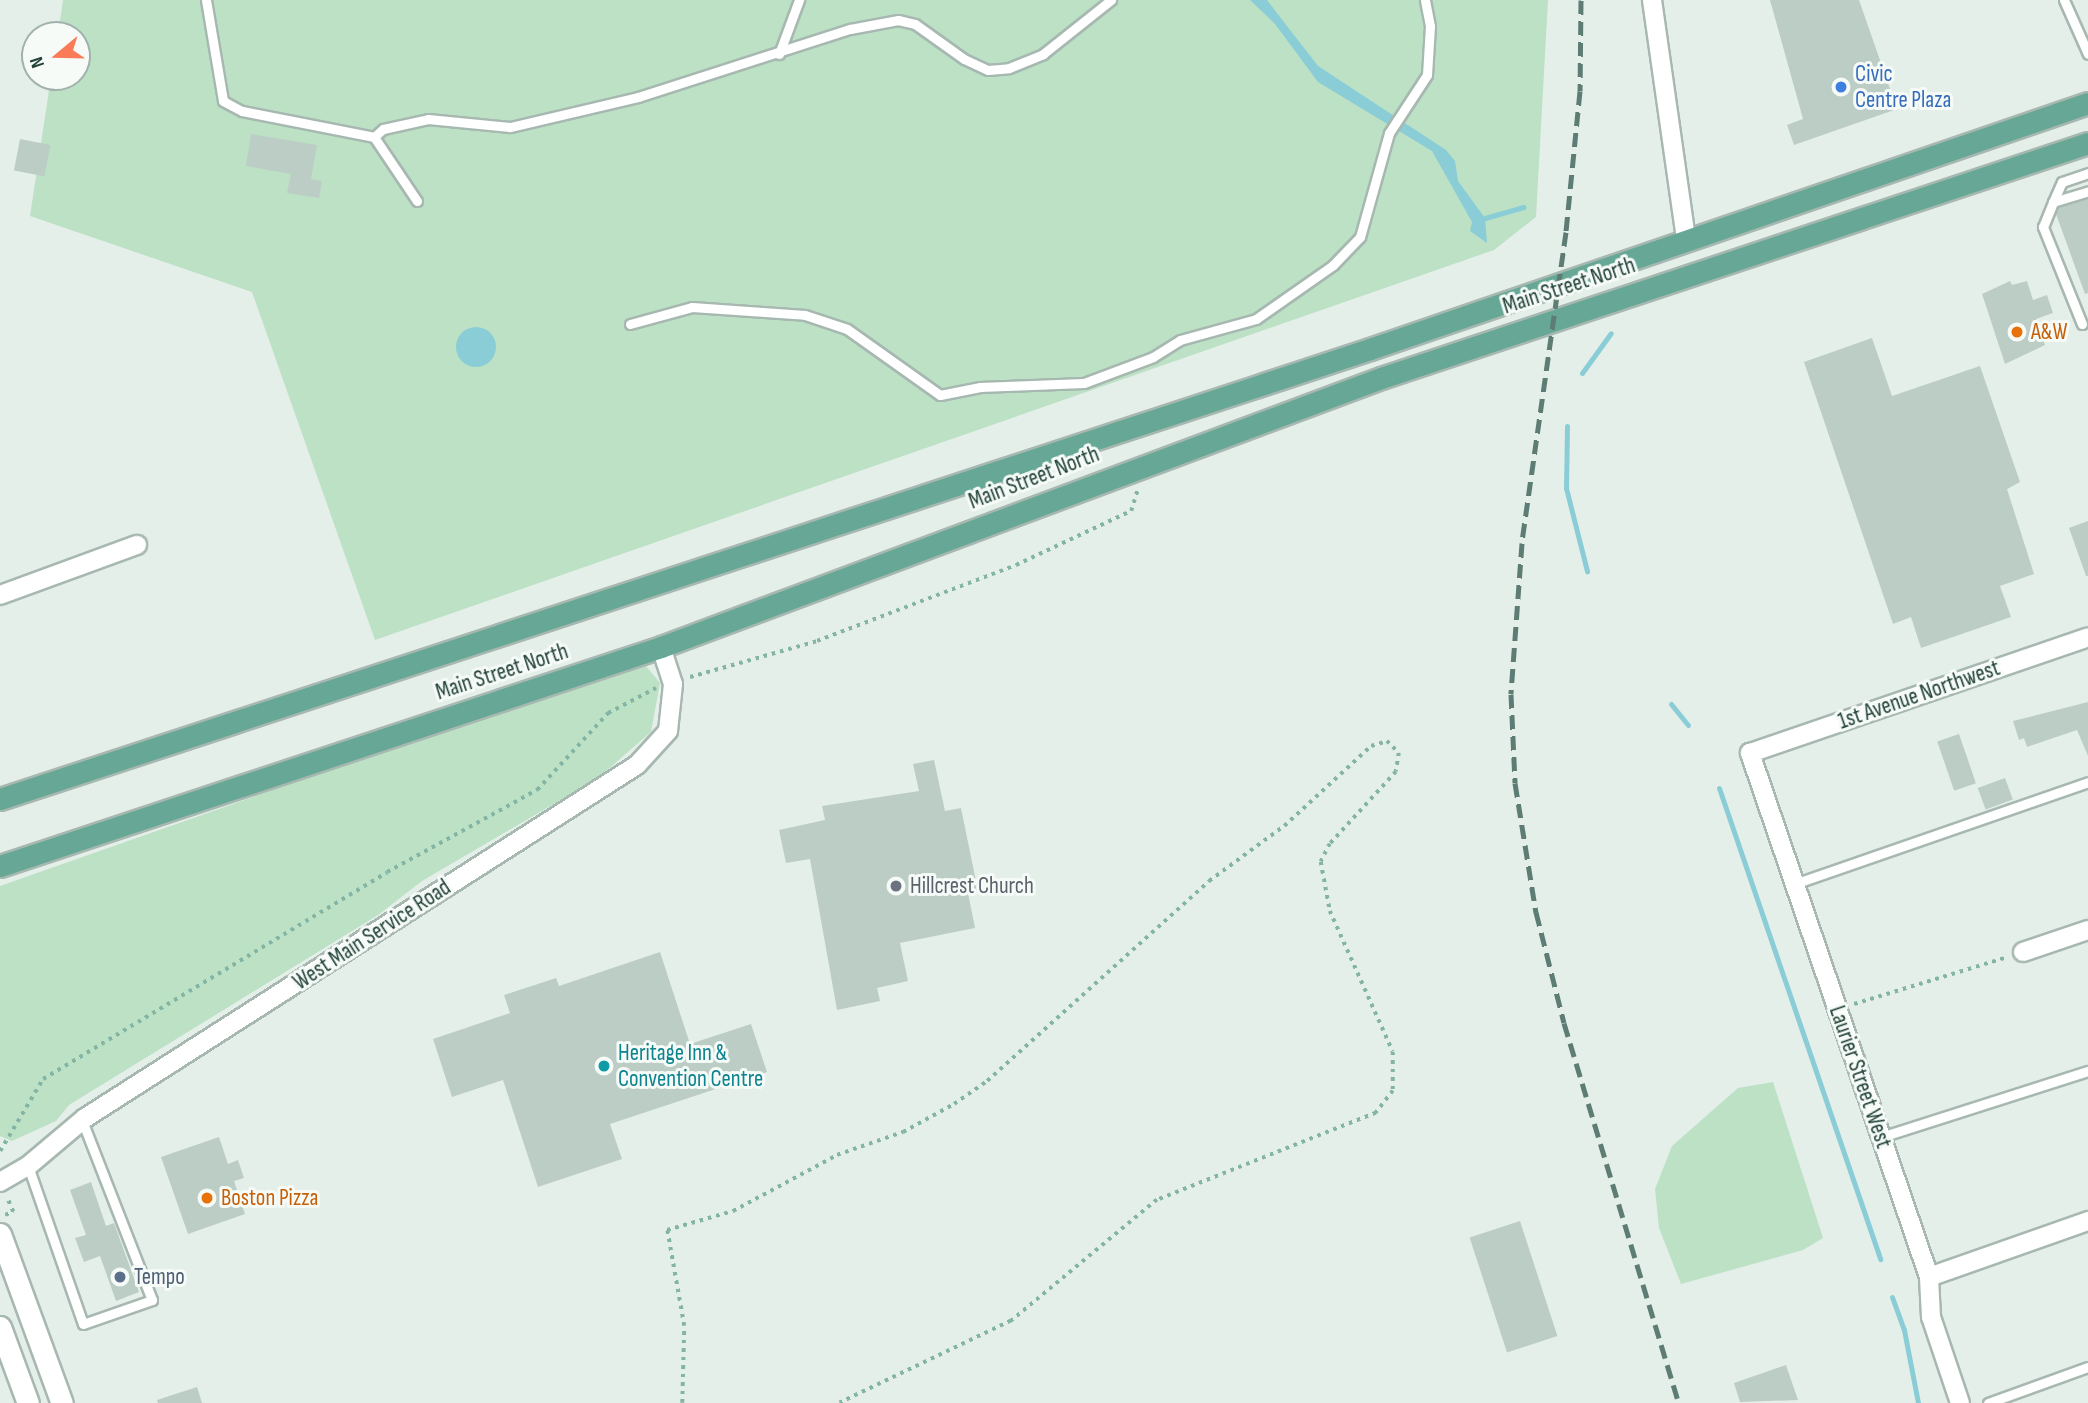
<!DOCTYPE html>
<style>
body{margin:0}
#map{position:relative;width:2088px;height:1403px;overflow:hidden;background:#e5efea;font-family:"Sofia Sans Condensed",sans-serif}
div>[style]{position:absolute}
[style*='--x']{left:calc(var(--x)*1px);top:calc(var(--y)*1px);width:calc(var(--w)*1px);rotate:calc(var(--a)*1deg)}
.green>*{inset:0;background:#bce1c5}
.water>*{inset:0;background:#8acdd7}
.round{border-radius:50%}
.stream>*{height:5px;margin:-2.5px;padding:0 2.5px;transform-origin:2.5px;border-radius:2.5px;background:#8acdd7}
.building>*{inset:0;background:#bccdc6;transform-origin:0 0}
.path>*{height:3.5px;margin-top:-1.75px;transform-origin:0;background:repeating-linear-gradient(90deg,#83b4a4 0 3.5px,transparent 0 8.5px)}
.roads{filter:drop-shadow(2px 0 #a7b8b1) drop-shadow(-2px 0 #a7b8b1) drop-shadow(0 2px #a7b8b1) drop-shadow(0 -2px #a7b8b1)}
.lane>*{height:9px;margin:-4.5px;padding:0 4.5px;transform-origin:4.5px;border-radius:4.5px;background:#fff}
.street>*{height:18px;margin:-9px;padding:0 9px;transform-origin:9px;border-radius:9px;background:#fff}
.secondary>*{height:21px;margin:-10.5px;padding:0 10.5px;transform-origin:10.5px;border-radius:10.5px;background:#fff}
.primary>*{height:21px;margin:-10.5px;padding:0 10.5px;transform-origin:10.5px;border-radius:10.5px;background:#66a795}
.rail>*{height:5px;margin-top:-2.5px;transform-origin:0;background:repeating-linear-gradient(90deg,#5d7d74 0 14px,transparent 0 21px)}
.dots>*{width:19px;height:19px;translate:-50% -50%;box-sizing:border-box;border:4px solid #f6fbf8;border-radius:50%}
span{translate:-50% -50%;white-space:nowrap;text-align:center;line-height:1.15;-webkit-text-stroke:6px #f6fbf8;paint-order:stroke}
.shop-label{font-size:23px;color:#366cbe}
.left{translate:0 -50%;text-align:left}
.street-label{font-size:23px;color:#224239}
.food-label{font-size:23px;color:#c56008}
.worship-label{font-size:23px;color:#5b616d}
.culture-label{font-size:23px;color:#0d838f}
.service-label{font-size:23px;color:#4e5e75}
.north{position:absolute;left:21px;top:21px;width:70px;height:70px;box-sizing:border-box;background:#f6fbf8;border:2px solid #a1b1ac;border-radius:50%;rotate:251deg;font-size:19px;font-weight:700;line-height:28px;text-align:center;color:#224239}
.north::after{content:'';display:block;margin:auto;width:24px;height:32px;background:#fa7b57;clip-path:polygon(50% 0,100% 100%,50% 72%,0 100%)}
</style>
<div id="map">
<div class="green">
<div style="clip-path:polygon(63px 0,1548px 0,1536px 217px,1494px 250px,375px 640px,252px 292px,30px 216px,51px 77px,77px 77px,77px 35px,58px 35px)"></div>
<div style="clip-path:polygon(628px 665px,646px 666px,660px 683px,651px 732px,598px 778px,422px 881px,378px 915px,69px 1105px,56px 1121px,12px 1141px,0 1136px,0 886px)"></div>
<div style="clip-path:polygon(1773px 1082px,1823px 1238px,1803px 1250px,1681px 1284px,1659px 1228px,1655px 1189px,1672px 1146px,1738px 1088px)"></div>
</div>
<div class="water">
<div style="clip-path:polygon(1250px 0,1267px 0,1318px 66px,1446px 150px,1455px 161px,1458px 181px,1485px 218px,1487px 243px,1470px 231px,1472px 222px,1432px 151px,1318px 82px,1275px 24px)"></div>
<div class="round" style="left:456px;top:327px;width:40px;height:40px"></div>
</div>
<div class="stream">
<div style="--x:1485;--y:218;--w:40;--a:-16"></div>
<div style="--x:1582;--y:373;--w:49;--a:-54.1"></div>
<div style="--x:1567;--y:426;--w:62;--a:90.9"></div>
<div style="--x:1566;--y:488;--w:86;--a:75.8"></div>
<div style="--x:1671;--y:704;--w:27;--a:51"></div>
<div style="--x:1719;--y:788;--w:498;--a:71.1"></div>
<div style="--x:1892;--y:1297;--w:35;--a:70"></div>
<div style="--x:1904;--y:1330;--w:74;--a:79.1"></div>
</div>
<div class="building">
<div style="clip-path:polygon(1770px 0,1859px 0,1897px 109px,1794px 145px,1787px 125px,1803px 119px)"></div>
<div style="clip-path:polygon(251px 134px,317px 145px,311px 179px,322px 181px,319px 198px,287px 193px,291px 174px,246px 166px)"></div>
<div style="left:20px;top:139px;width:31px;height:32px;rotate:11deg"></div>
<div style="clip-path:polygon(2088px 198px,2088px 293px,2085px 294px,2056px 214px,2058px 208px)"></div>
<div style="clip-path:polygon(2010px 281px,2012px 285px,2027px 281px,2033px 300px,2047px 295px,2053px 313px,2036px 319px,2045px 345px,2005px 364px,1982px 294px)"></div>
<div style="clip-path:polygon(1872px 338px,1892px 396px,1980px 366px,2020px 482px,2007px 489px,2034px 574px,2000px 586px,2011px 617px,1921px 648px,1911px 617px,1893px 624px,1804px 362px)"></div>
<div style="clip-path:polygon(2088px 521px,2088px 576px,2086px 576px,2069px 528px)"></div>
<div style="clip-path:polygon(2088px 702px,2088px 756px,2077px 730px,2027px 747px,2024px 738px,2019px 740px,2013px 721px)"></div>
<div style="left:1959px;top:734px;width:52px;height:23px;rotate:71deg"></div>
<div style="clip-path:polygon(934px 760px,945px 811px,961px 808px,978px 891px,968px 893px,975px 928px,900px 943px,908px 981px,877px 988px,880px 1001px,837px 1010px,810px 859px,786px 863px,779px 830px,825px 820px,822px 806px,919px 791px,913px 764px)"></div>
<div style="left:2005px;top:778px;width:23px;height:29px;rotate:70deg"></div>
<div style="clip-path:polygon(660px 952px,690px 1044px,751px 1024px,767px 1072px,610px 1124px,622px 1159px,538px 1187px,503px 1080px,452px 1097px,433px 1039px,510px 1013px,504px 995px,556px 978px,559px 986px)"></div>
<div style="clip-path:polygon(219px 1137px,228px 1164px,238px 1160px,244px 1178px,234px 1181px,245px 1214px,188px 1234px,161px 1157px)"></div>
<div style="clip-path:polygon(91px 1182px,106px 1226px,114px 1223px,139px 1292px,116px 1301px,100px 1256px,84px 1262px,75px 1238px,86px 1235px,70px 1190px)"></div>
<div style="left:1520px;top:1221px;width:121px;height:53px;rotate:72deg"></div>
<div style="clip-path:polygon(1786px 1365px,1798px 1400px,1740px 1402px,1734px 1383px)"></div>
<div style="clip-path:polygon(197px 1387px,202px 1403px,158px 1403px,157px 1400px)"></div>
</div>
<div class="path">
<div style="--x:690;--y:677;--w:132;--a:-15.8"></div>
<div style="--x:817;--y:641;--w:213;--a:-20.9"></div>
<div style="--x:1016;--y:565;--w:127;--a:-25.2"></div>
<div style="--x:1131;--y:511;--w:24;--a:-73"></div>
<div style="--x:1854;--y:1004;--w:161;--a:-17"></div>
<div style="--x:0;--y:1151;--w:84;--a:-59.2"></div>
<div style="--x:43;--y:1079;--w:401;--a:-31"></div>
<div style="--x:387;--y:872;--w:171;--a:-28.7"></div>
<div style="--x:537;--y:790;--w:105;--a:-47.3"></div>
<div style="--x:608;--y:713;--w:54;--a:-27.5"></div>
<div style="--x:5;--y:1215;--w:9;--a:-21"></div>
<div style="--x:13;--y:1212;--w:15;--a:-113"></div>
<div style="--x:682;--y:1403;--w:77;--a:-88.5"></div>
<div style="--x:684;--y:1326;--w:97;--a:-100"></div>
<div style="--x:667;--y:1230;--w:69;--a:-16.1"></div>
<div style="--x:733;--y:1211;--w:118;--a:-28.3"></div>
<div style="--x:837;--y:1155;--w:70;--a:-19.2"></div>
<div style="--x:903;--y:1132;--w:58;--a:-28.8"></div>
<div style="--x:954;--y:1104;--w:40;--a:-34.9"></div>
<div style="--x:987;--y:1081;--w:299;--a:-42"></div>
<div style="--x:1209;--y:881;--w:93;--a:-36.3"></div>
<div style="--x:1284;--y:826;--w:118;--a:-42.6"></div>
<div style="--x:1371;--y:746;--w:17;--a:-17"></div>
<div style="--x:1387;--y:741;--w:17;--a:45"></div>
<div style="--x:1399;--y:753;--w:19;--a:99"></div>
<div style="--x:1396;--y:772;--w:98;--a:132.5"></div>
<div style="--x:1330;--y:844;--w:20;--a:117"></div>
<div style="--x:1321;--y:862;--w:50;--a:79.6"></div>
<div style="--x:1330;--y:911;--w:154;--a:65.9"></div>
<div style="--x:1393;--y:1052;--w:39;--a:90"></div>
<div style="--x:1393;--y:1091;--w:28;--a:128"></div>
<div style="--x:1376;--y:1113;--w:236;--a:158.3"></div>
<div style="--x:1157;--y:1200;--w:190;--a:140.3"></div>
<div style="--x:1011;--y:1321;--w:190;--a:154.4"></div>
</div>
<div class="roads">
<div class="lane">
<div style="--x:206;--y:0;--w:102;--a:80.4"></div>
<div style="--x:223;--y:101;--w:21;--a:28"></div>
<div style="--x:242;--y:111;--w:135;--a:11.1"></div>
<div style="--x:2064;--y:0;--w:59;--a:66"></div>
<div style="--x:779;--y:54;--w:58;--a:-69.7"></div>
<div style="--x:417;--y:201;--w:77;--a:-123.9"></div>
<div style="--x:374;--y:137;--w:12;--a:-42"></div>
<div style="--x:383;--y:129;--w:46;--a:-12.5"></div>
<div style="--x:428;--y:119;--w:82;--a:5.6"></div>
<div style="--x:510;--y:127;--w:131;--a:-13.2"></div>
<div style="--x:638;--y:97;--w:223;--a:-17.8"></div>
<div style="--x:850;--y:29;--w:49;--a:-10.6"></div>
<div style="--x:898;--y:20;--w:17;--a:13"></div>
<div style="--x:915;--y:24;--w:60;--a:35.5"></div>
<div style="--x:964;--y:59;--w:26;--a:25"></div>
<div style="--x:988;--y:70;--w:21;--a:-5"></div>
<div style="--x:1009;--y:68;--w:37;--a:-22"></div>
<div style="--x:1043;--y:54;--w:87;--a:-38.5"></div>
<div style="--x:2053;--y:202;--w:22;--a:-66"></div>
<div style="--x:2062;--y:182;--w:28;--a:-19"></div>
<div style="--x:630;--y:324;--w:64;--a:-15.3"></div>
<div style="--x:692;--y:307;--w:113;--a:4"></div>
<div style="--x:805;--y:315;--w:44;--a:18.4"></div>
<div style="--x:847;--y:329;--w:114;--a:35.4"></div>
<div style="--x:940;--y:395;--w:41;--a:-11.3"></div>
<div style="--x:980;--y:387;--w:104;--a:-2.2"></div>
<div style="--x:1084;--y:383;--w:74;--a:-20.6"></div>
<div style="--x:1153;--y:357;--w:32;--a:-32"></div>
<div style="--x:1180;--y:340;--w:79;--a:-15.4"></div>
<div style="--x:1256;--y:319;--w:94;--a:-35"></div>
<div style="--x:1333;--y:265;--w:39;--a:-46"></div>
<div style="--x:1360;--y:237;--w:108;--a:-74.4"></div>
<div style="--x:1389;--y:133;--w:69;--a:-56.8"></div>
<div style="--x:1427;--y:75;--w:49;--a:-86.5"></div>
<div style="--x:1430;--y:26;--w:26;--a:-101"></div>
<div style="--x:2082;--y:324;--w:105;--a:-111.9"></div>
<div style="--x:2043;--y:227;--w:27;--a:-68"></div>
<div style="--x:2053;--y:202;--w:37;--a:-17"></div>
<div style="--x:1794;--y:884;--w:311;--a:-19.1"></div>
<div style="--x:1881;--y:1137;--w:217;--a:-17.7"></div>
<div style="--x:28;--y:1166;--w:167;--a:70.8"></div>
<div style="--x:83;--y:1324;--w:73;--a:-19.2"></div>
<div style="--x:152;--y:1300;--w:193;--a:-111.3"></div>
<div style="--x:1988;--y:1403;--w:106;--a:-19.8"></div>
</div>
<div class="street">
<div style="--x:1652;--y:0;--w:241;--a:81.9"></div>
<div style="--x:0;--y:595;--w:146;--a:-20.1"></div>
<div style="--x:2023;--y:952;--w:69;--a:-18.7"></div>
<div style="--x:0;--y:1182;--w:32;--a:-30"></div>
<div style="--x:28;--y:1166;--w:75;--a:-40.1"></div>
<div style="--x:85;--y:1118;--w:655;--a:-32.6"></div>
<div style="--x:637;--y:765;--w:46;--a:-47.6"></div>
<div style="--x:668;--y:731;--w:47;--a:-83.9"></div>
<div style="--x:673;--y:684;--w:39;--a:-108"></div>
<div style="--x:1929;--y:1277;--w:169;--a:-19.4"></div>
<div style="--x:1960;--y:1403;--w:91;--a:-108.6"></div>
<div style="--x:1931;--y:1317;--w:40;--a:-92.9"></div>
<div style="--x:1929;--y:1277;--w:554;--a:-108.86"></div>
<div style="--x:1750;--y:753;--w:357;--a:-18.9"></div>
</div>
<div class="secondary">
<div style="--x:0;--y:1234;--w:180;--a:69.9"></div>
<div style="--x:0;--y:1327;--w:81;--a:69.8"></div>
</div>
<div class="primary">
<div style="--x:0;--y:799;--w:1442;--a:-18.18"></div>
<div style="--x:1370;--y:349;--w:759;--a:-18.91"></div>
<div style="--x:0;--y:866;--w:696;--a:-18.33"></div>
<div style="--x:661;--y:647;--w:769;--a:-20.49"></div>
<div style="--x:1381;--y:378;--w:745;--a:-18.39"></div>
</div>
</div>
<div class="rail">
<div style="--x:1581;--y:0;--w:91;--a:90.6"></div>
<div style="--x:1580;--y:91;--w:142;--a:95.7"></div>
<div style="--x:1566;--y:232;--w:314;--a:98.1"></div>
<div style="--x:1522;--y:543;--w:151;--a:94.2"></div>
<div style="--x:1511;--y:694;--w:89;--a:87.4"></div>
<div style="--x:1515;--y:783;--w:131;--a:80.8"></div>
<div style="--x:1536;--y:912;--w:114;--a:75.8"></div>
<div style="--x:1564;--y:1023;--w:397;--a:73.2"></div>
</div>
<div class="dots">
<div style="left:1841px;top:87px;background:#3f7fe0"></div>
<div style="left:2017px;top:332px;background:#e8710a"></div>
<div style="left:896px;top:886px;background:#6b7280"></div>
<div style="left:604px;top:1066px;background:#0f9aa8"></div>
<div style="left:207px;top:1198px;background:#e8710a"></div>
<div style="left:120px;top:1277px;background:#5c6f8a"></div>
</div>
<div class="shop-label">
<span class="left" style="left:1855px;top:87px">Civic<br>Centre Plaza</span>
</div>
<div class="street-label">
<span style="left:1569px;top:286px;rotate:-18deg">Main Street North</span>
<span style="left:1034px;top:478px;rotate:-21deg">Main Street North</span>
<span style="left:502px;top:672px;rotate:-18deg">Main Street North</span>
<span style="left:1919px;top:695px;rotate:-19deg">1st Avenue Northwest</span>
<span style="left:372px;top:935px;rotate:-33deg">West Main Service Road</span>
<span style="left:1860px;top:1077px;rotate:71deg">Laurier Street West</span>
</div>
<div class="food-label">
<span class="left" style="left:2031px;top:332px">A&amp;W</span>
<span class="left" style="left:221px;top:1198px">Boston Pizza</span>
</div>
<div class="worship-label">
<span class="left" style="left:910px;top:886px">Hillcrest Church</span>
</div>
<div class="culture-label">
<span class="left" style="left:618px;top:1066px">Heritage Inn &amp;<br>Convention Centre</span>
</div>
<div class="service-label">
<span class="left" style="left:134px;top:1277px">Tempo</span>
</div>
<div class="north">N</div>
</div>
